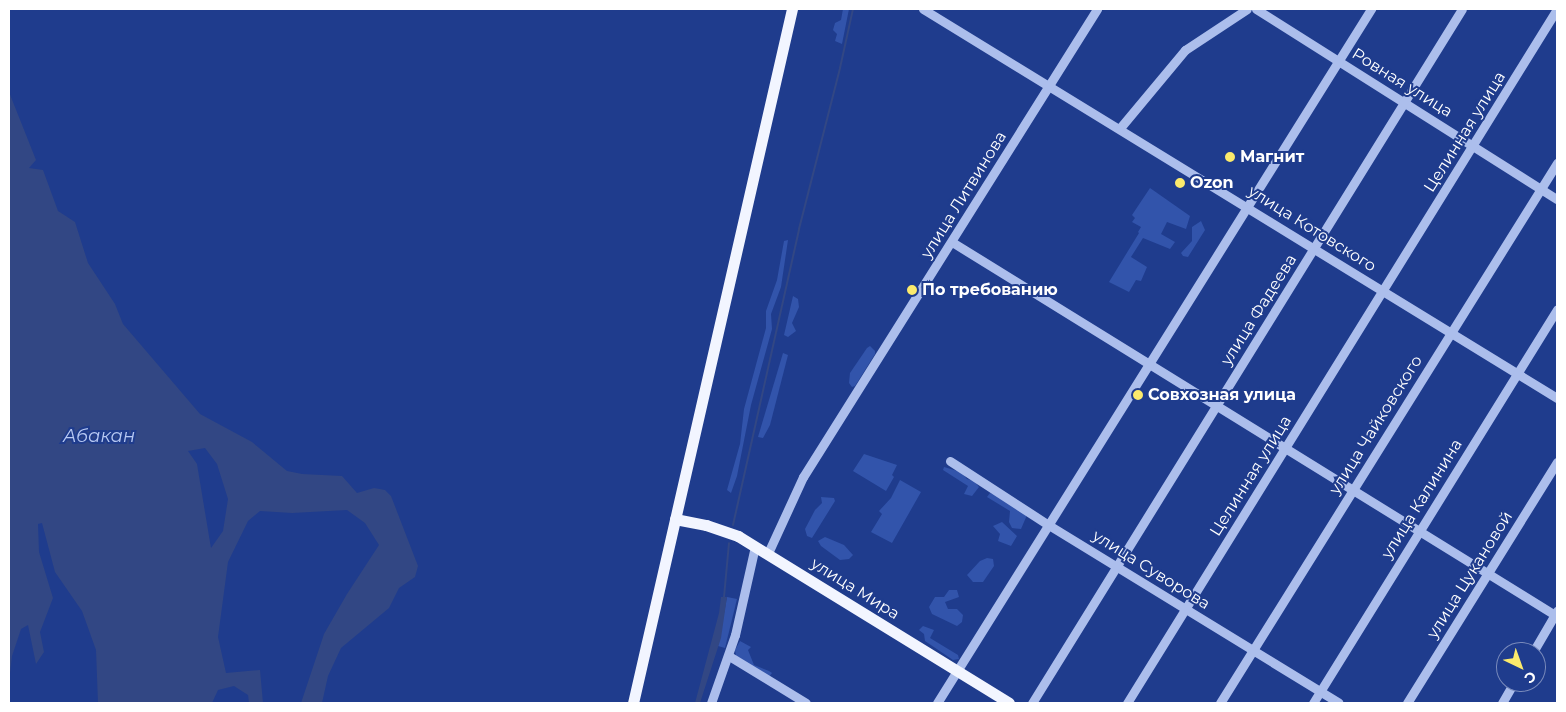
<!DOCTYPE html>
<meta charset="utf-8">
<style>
body{margin:0}
#map{position:relative;width:1566px;height:712px;overflow:hidden;background:#1f3c8d;font-family:Montserrat,sans-serif}
div>[style]{position:absolute}
[style*='--x']{left:calc(var(--x)*1px);top:calc(var(--y)*1px);width:calc(var(--w)*1px);rotate:calc(var(--a)*1deg)}
.green>*{inset:0;background:#3254ab}
.water>*{inset:0;background:#324784}
.stream>*{height:2px;margin:-1px;padding:0 1px;transform-origin:1px;border-radius:1px;background:#324784}
.minor>*{height:9px;margin:-4.5px;padding:0 4.5px;transform-origin:4.5px;border-radius:4.5px;background:#acbeec}
.major>*{height:11px;margin:-5.5px;padding:0 5.5px;transform-origin:5.5px;border-radius:5.5px;background:#f2f5ff}
.dots>*{width:14px;height:14px;translate:-50% -50%;box-sizing:border-box;border:2px solid #1f3c8d;border-radius:50%}
span{translate:-50% -50%;white-space:nowrap;text-align:center;line-height:1.15;-webkit-text-stroke:4px #1f3c8d;paint-order:stroke}
.street-label{font-size:16px;color:#fff}
.poi-label{font-size:16px;color:#fff;font-weight:700}
.left{translate:0 -50%;text-align:left}
.water-label{font-size:18px;color:#b8c9f3;font-style:italic}
.frame{position:absolute;inset:0;border:10px solid #fff;pointer-events:none}
.north{position:absolute;left:1496px;top:642px;width:50px;height:50px;box-sizing:border-box;background:#1f3c8d;border:1px solid #798abb;border-radius:50%;rotate:138deg;font-size:14px;font-weight:700;line-height:20px;text-align:center;color:#fff}
.north::after{content:'';display:block;margin:auto;width:18px;height:22px;background:#fbea6c;clip-path:polygon(50% 0,100% 100%,50% 72%,0 100%)}
</style>
<div id="map">
<div class="green">
<div style="clip-path:polygon(843px 9px,849px 9px,842px 44px,835px 41px,837px 34px,833px 30px,835px 23px,841px 20px)"></div>
<div style="clip-path:polygon(1150px 188px,1190px 216px,1186px 229px,1167px 222px,1161px 234px,1175px 242px,1170px 249px,1143px 238px,1131px 257px,1147px 267px,1141px 281px,1136px 280px,1129px 292px,1109px 282px,1139px 233px,1138px 232px,1141px 227px,1132px 222px,1135px 218px,1132px 215px)"></div>
<div style="clip-path:polygon(1201px 221px,1205px 230px,1188px 257px,1183px 256px,1181px 253px,1192px 241px,1192px 227px)"></div>
<div style="clip-path:polygon(788px 240px,781px 287px,771px 314px,772px 329px,751px 405px,737px 476px,731px 493px,727px 490px,740px 444px,744px 409px,766px 328px,766px 311px,777px 280px,784px 241px)"></div>
<div style="clip-path:polygon(793px 296px,798px 299px,799px 307px,792px 323px,796px 331px,788px 337px,784px 335px)"></div>
<div style="clip-path:polygon(870px 346px,875px 351px,875px 354px,855px 386px,852px 387px,849px 383px,850px 373px,867px 348px)"></div>
<div style="clip-path:polygon(783px 353px,788px 355px,770px 425px,763px 438px,758px 437px)"></div>
<div style="clip-path:polygon(864px 454px,897px 465px,892px 475px,894px 477px,886px 491px,853px 471px)"></div>
<div style="clip-path:polygon(944px 467px,961px 472px,967px 479px,974px 481px,979px 487px,972px 496px,964px 494px,968px 486px,943px 470px)"></div>
<div style="clip-path:polygon(900px 480px,921px 492px,892px 543px,871px 532px,882px 514px,879px 511px,891px 498px)"></div>
<div style="clip-path:polygon(990px 493px,1006px 498px,1027px 515px,1021px 529px,1012px 528px,1009px 522px,1010px 511px,987px 497px)"></div>
<div style="clip-path:polygon(821px 497px,834px 498px,835px 501px,812px 538px,807px 536px,805px 529px,815px 510px,822px 503px)"></div>
<div style="clip-path:polygon(1002px 522px,1017px 536px,1011px 546px,998px 541px,1000px 534px,993px 526px)"></div>
<div style="clip-path:polygon(825px 537px,844px 545px,853px 555px,849px 559px,840px 560px,821px 546px,818px 541px)"></div>
<div style="clip-path:polygon(987px 558px,993px 559px,994px 566px,983px 582px,973px 582px,967px 575px,980px 561px)"></div>
<div style="clip-path:polygon(949px 590px,957px 590px,959px 597px,945px 602px,948px 609px,957px 609px,963px 615px,962px 622px,957px 626px,932px 614px,929px 607px,935px 597px,944px 597px)"></div>
<div style="clip-path:polygon(727px 597px,737px 599px,725px 648px,718px 646px)"></div>
<div style="clip-path:polygon(923px 626px,934px 630px,930px 638px,958px 655px,959px 659px,953px 660px,925px 641px,924px 634px,919px 630px)"></div>
<div style="clip-path:polygon(740px 641px,751px 647px,748px 650px,754px 665px,769px 671px,772px 673px,769px 677px,736px 656px,735px 650px)"></div>
</div>
<div class="water">
<div style="clip-path:polygon(evenodd,9px 92px,36px 160px,29px 168px,43px 170px,58px 211px,75px 222px,88px 263px,115px 304px,123px 324px,200px 414px,252px 442px,287px 471px,302px 474px,342px 476px,357px 493px,374px 488px,385px 490px,391px 496px,418px 566px,415px 577px,399px 588px,389px 608px,341px 648px,328px 676px,322px 703px,301px 703px,324px 634px,347px 594px,379px 545px,365px 523px,347px 510px,292px 513px,260px 511px,248px 521px,228px 562px,218px 637px,226px 673px,260px 670px,263px 703px,249px 703px,248px 695px,234px 686px,218px 690px,212px 703px,98px 703px,96px 650px,82px 611px,55px 572px,42px 523px,38px 524px,39px 552px,53px 598px,40px 632px,44px 652px,36px 664px,28px 625px,21px 629px,12px 656px,9px 682px,9px 92px,205px 448px,217px 464px,228px 499px,223px 531px,211px 548px,197px 464px,188px 451px,205px 448px)"></div>
<div style="clip-path:polygon(721px 597px,727px 597px,721px 638px,700px 703px,695px 703px,719px 613px)"></div>
</div>
<div class="stream">
<div style="--x:733;--y:525;--w:303;--a:-77.4"></div>
<div style="--x:799;--y:229;--w:166;--a:-75.7"></div>
<div style="--x:840;--y:68;--w:60;--a:-77.6"></div>
<div style="--x:724;--y:597;--w:54;--a:-84.7"></div>
</div>
<div class="minor">
<div style="--x:923;--y:9;--w:744;--a:31.53"></div>
<div style="--x:1256;--y:9;--w:356;--a:32.3"></div>
<div style="--x:1120;--y:128;--w:102;--a:-50.2"></div>
<div style="--x:1185;--y:50;--w:74;--a:-33.5"></div>
<div style="--x:952;--y:242;--w:709;--a:31.74"></div>
<div style="--x:950;--y:461;--w:116;--a:33"></div>
<div style="--x:1047;--y:524;--w:342;--a:31.5"></div>
<div style="--x:768;--y:553;--w:84;--a:-65.3"></div>
<div style="--x:803;--y:477;--w:553;--a:-57.86"></div>
<div style="--x:1533;--y:652;--w:48;--a:-59.7"></div>
<div style="--x:729;--y:656;--w:90;--a:31.4"></div>
<div style="--x:711;--y:703;--w:72;--a:-70.6"></div>
<div style="--x:735;--y:635;--w:91;--a:-77.3"></div>
<div style="--x:937;--y:703;--w:819;--a:-57.98"></div>
<div style="--x:1032;--y:703;--w:816;--a:-58.22"></div>
<div style="--x:1127;--y:703;--w:816;--a:-58.22"></div>
<div style="--x:1220;--y:703;--w:637;--a:-58.03"></div>
<div style="--x:1313;--y:703;--w:463;--a:-58.2"></div>
<div style="--x:1407;--y:703;--w:284;--a:-58.1"></div>
<div style="--x:1502;--y:703;--w:24;--a:-60"></div>
</div>
<div class="major">
<div style="--x:675;--y:519;--w:32;--a:11"></div>
<div style="--x:706;--y:525;--w:34;--a:19"></div>
<div style="--x:738;--y:536;--w:318;--a:31.6"></div>
<div style="--x:633;--y:703;--w:712;--a:-77.1"></div>
</div>
<div class="dots">
<div style="left:1230px;top:157px;background:#fbea6c"></div>
<div style="left:1180px;top:183px;background:#fbea6c"></div>
<div style="left:912px;top:290px;background:#fbea6c"></div>
<div style="left:1138px;top:395px;background:#fbea6c"></div>
</div>
<div class="street-label">
<span style="left:1402px;top:83px;rotate:32deg">Ровная улица</span>
<span style="left:1465px;top:132px;rotate:-58deg">Целинная улица</span>
<span style="left:964px;top:195px;rotate:-58deg">улица Литвинова</span>
<span style="left:1312px;top:229px;rotate:32deg">улица Котовского</span>
<span style="left:1259px;top:310px;rotate:-58deg">улица Фадеева</span>
<span style="left:1376px;top:425px;rotate:-58deg">улица Чайковского</span>
<span style="left:1251px;top:476px;rotate:-58deg">Целинная улица</span>
<span style="left:1422px;top:499px;rotate:-58deg">улица Калинина</span>
<span style="left:1151px;top:570px;rotate:32deg">улица Суворова</span>
<span style="left:1470px;top:575px;rotate:-58deg">улица Цукановой</span>
<span style="left:855px;top:589px;rotate:32deg">улица Мира</span>
</div>
<div class="poi-label">
<span class="left" style="left:1240px;top:157px">Магнит</span>
<span class="left" style="left:1190px;top:183px">Ozon</span>
<span class="left" style="left:922px;top:290px">По требованию</span>
<span class="left" style="left:1148px;top:395px">Совхозная улица</span>
</div>
<div class="water-label">
<span style="left:99px;top:436px">Абакан</span>
</div>
<div class="frame"></div>
<div class="north">С</div>
</div>
